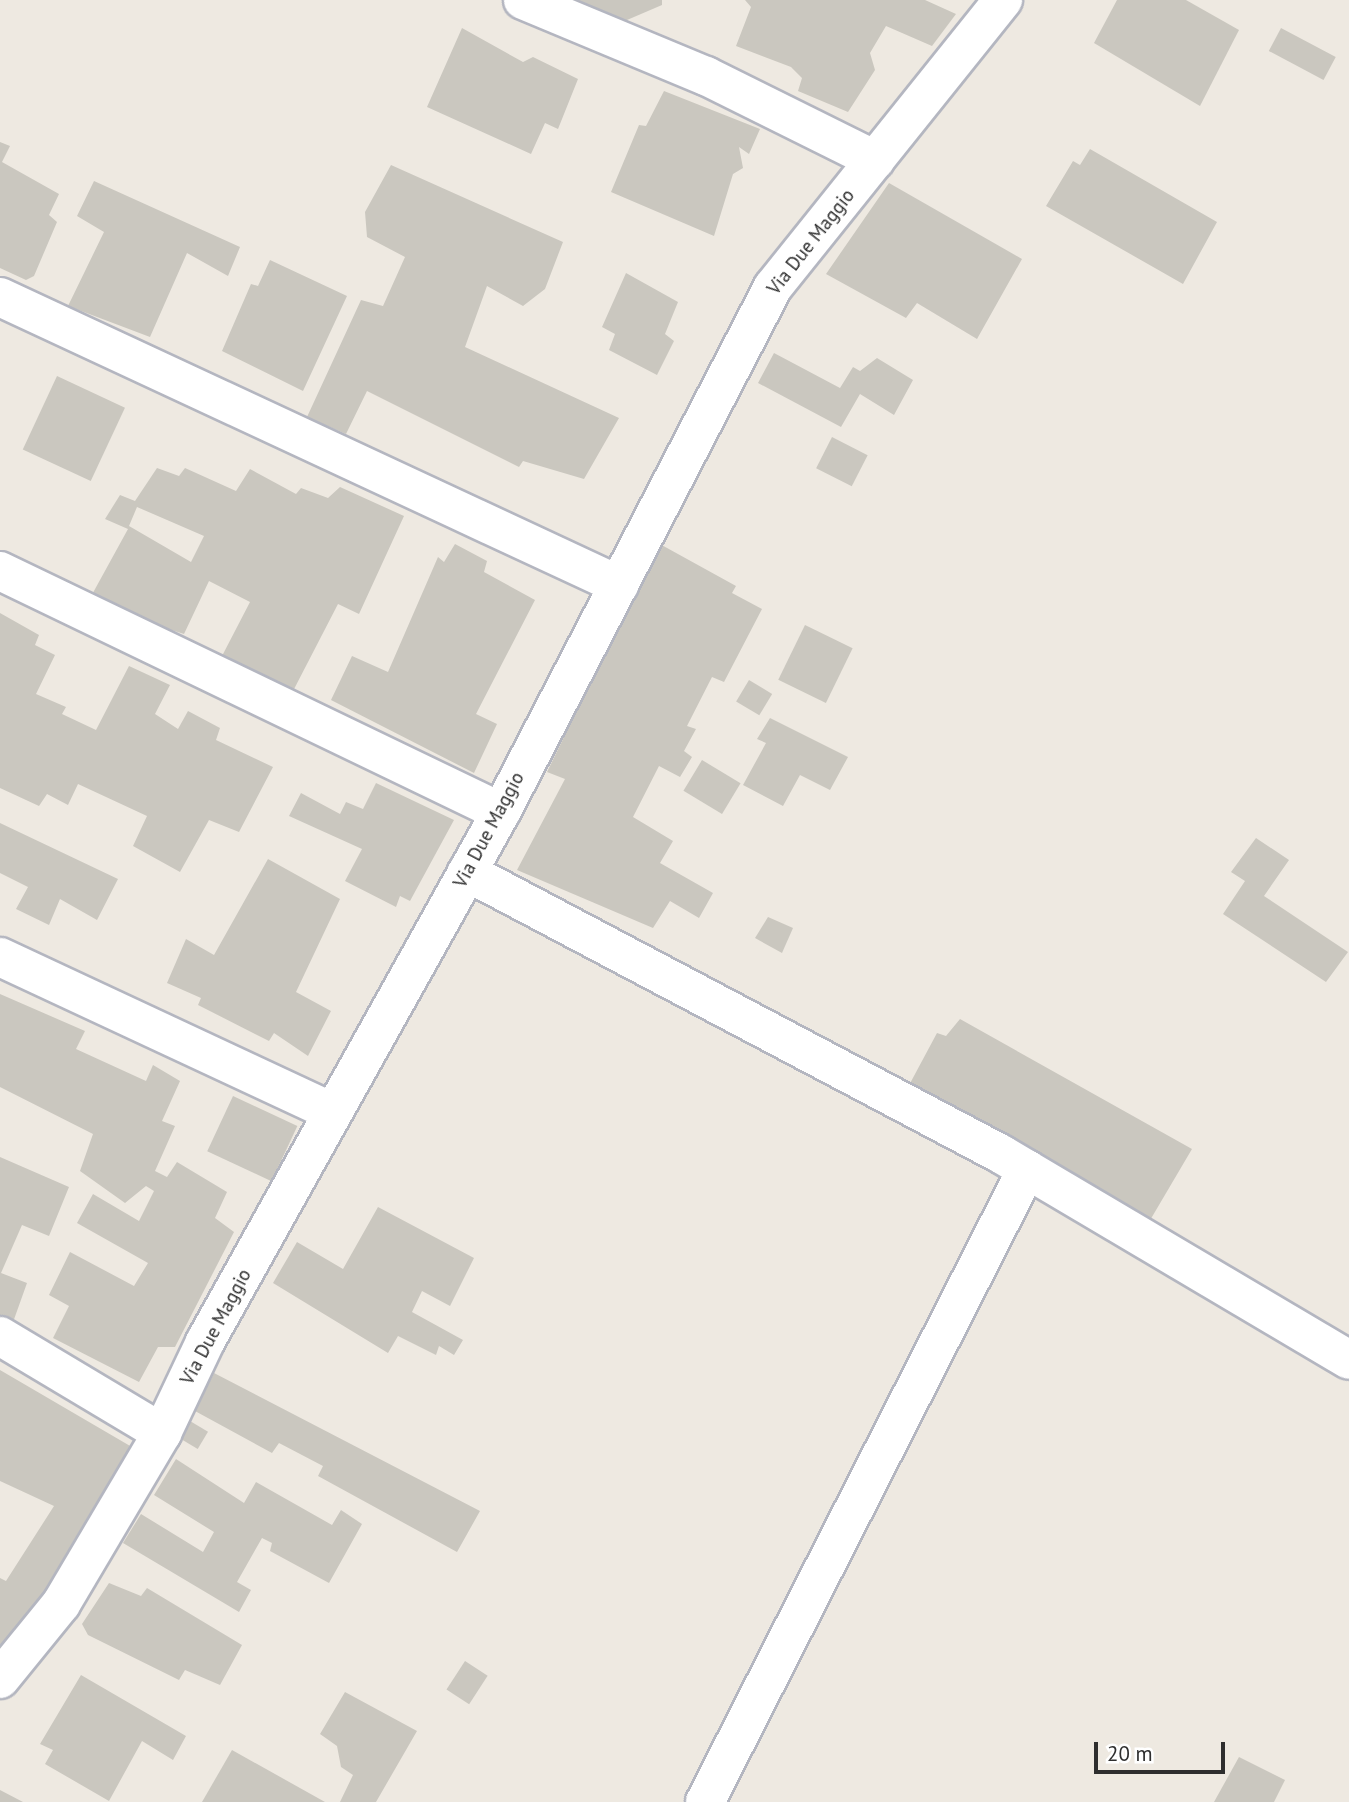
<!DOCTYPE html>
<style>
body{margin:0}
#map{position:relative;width:1349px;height:1802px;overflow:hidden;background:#eee9e1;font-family:"PT Sans",sans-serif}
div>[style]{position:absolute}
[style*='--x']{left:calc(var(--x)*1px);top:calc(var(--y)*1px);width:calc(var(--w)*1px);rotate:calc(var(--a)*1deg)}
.building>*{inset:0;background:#cac7bf;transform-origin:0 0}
.roads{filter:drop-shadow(2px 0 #b4b6c0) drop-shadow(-2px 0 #b4b6c0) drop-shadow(0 2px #b4b6c0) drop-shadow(0 -2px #b4b6c0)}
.street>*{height:38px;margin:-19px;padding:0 19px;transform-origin:19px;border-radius:19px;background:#fff}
.secondary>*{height:38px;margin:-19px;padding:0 19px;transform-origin:19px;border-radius:19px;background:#fff}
span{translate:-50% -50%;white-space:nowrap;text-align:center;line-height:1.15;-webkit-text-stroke:6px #fff;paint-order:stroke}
.street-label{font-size:19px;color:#2e2e2e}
.scale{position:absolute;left:1094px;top:1742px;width:131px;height:32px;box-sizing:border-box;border:4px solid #2e2e2e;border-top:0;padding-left:9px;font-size:21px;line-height:24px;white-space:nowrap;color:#2e2e2e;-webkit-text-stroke:5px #fff;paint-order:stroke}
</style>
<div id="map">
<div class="building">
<div style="clip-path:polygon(578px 0,662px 0,662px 5px,620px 23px)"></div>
<div style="clip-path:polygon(745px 0,925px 0,956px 14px,932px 46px,886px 26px,870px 53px,875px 70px,848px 112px,798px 91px,802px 78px,791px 67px,736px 46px,751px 7px)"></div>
<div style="clip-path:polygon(1117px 0,1186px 0,1239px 30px,1200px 106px,1094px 43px)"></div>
<div style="clip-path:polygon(462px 28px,523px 62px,533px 57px,578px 79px,558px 129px,545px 123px,531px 154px,427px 107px)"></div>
<div style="left:1281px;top:28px;width:62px;height:26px;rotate:28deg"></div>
<div style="clip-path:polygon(664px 91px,760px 129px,749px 154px,739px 147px,743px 168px,733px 174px,714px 236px,611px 192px,639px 125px,646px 126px)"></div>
<div style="clip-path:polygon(0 142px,10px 146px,2px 162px,59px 194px,49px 215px,57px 222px,34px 276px,26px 280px,0 268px)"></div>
<div style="clip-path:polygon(1090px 149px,1217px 222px,1183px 284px,1046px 206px,1073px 161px,1080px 165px)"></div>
<div style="clip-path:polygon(391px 165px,563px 242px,545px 289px,523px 306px,487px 286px,465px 347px,619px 418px,584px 479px,523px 461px,519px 467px,367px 391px,346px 434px,307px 417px,361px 300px,383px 306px,405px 257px,367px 237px,365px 212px)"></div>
<div style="clip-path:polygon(94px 181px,240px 247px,228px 276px,187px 253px,150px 337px,68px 306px,104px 232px,77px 216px)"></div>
<div style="clip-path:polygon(889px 183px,1022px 259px,977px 339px,917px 303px,906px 318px,826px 274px)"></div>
<div style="clip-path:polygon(270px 260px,347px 296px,303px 391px,222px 351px,251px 284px,258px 286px)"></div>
<div style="clip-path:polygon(626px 273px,678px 302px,665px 334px,674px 341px,657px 375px,609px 350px,615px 334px,602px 327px)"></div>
<div style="clip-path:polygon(774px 353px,840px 388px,853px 367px,860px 371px,877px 358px,913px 380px,894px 415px,860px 394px,841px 427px,758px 383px)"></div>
<div style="left:57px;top:376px;width:75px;height:81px;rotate:25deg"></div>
<div style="left:832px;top:437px;width:40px;height:35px;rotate:27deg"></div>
<div style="clip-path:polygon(evenodd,157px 468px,179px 476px,185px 468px,236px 491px,250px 469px,296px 494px,301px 488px,328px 498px,340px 487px,404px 516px,359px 614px,338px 604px,292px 693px,222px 656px,250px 602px,209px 581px,184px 634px,162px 627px,156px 635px,89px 600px,128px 529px,105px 519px,120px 495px,135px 501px,157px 468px,137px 507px,204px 536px,191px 562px,129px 526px,137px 507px)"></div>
<div style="clip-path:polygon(658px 543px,736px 586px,732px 593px,762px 609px,724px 682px,712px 677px,687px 726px,696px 729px,684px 751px,692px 757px,680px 777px,659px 766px,633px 817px,673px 841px,660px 863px,713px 893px,699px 918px,670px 901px,653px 928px,517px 870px,565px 779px,547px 772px)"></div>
<div style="clip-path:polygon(455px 544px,487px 561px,484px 572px,535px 600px,476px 714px,497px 724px,474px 773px,331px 700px,352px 656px,388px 672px,438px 557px,444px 562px)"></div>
<div style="clip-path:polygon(0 613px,39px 635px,35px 645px,55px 655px,36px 694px,66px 707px,62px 714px,96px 730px,129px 666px,170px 685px,155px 714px,178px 729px,188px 711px,220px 728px,216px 740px,273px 767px,239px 832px,209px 820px,180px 872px,133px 846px,147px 816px,78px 784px,68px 805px,47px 794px,39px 806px,0 788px)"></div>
<div style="left:805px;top:625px;width:53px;height:61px;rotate:26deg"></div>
<div style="left:749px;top:680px;width:27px;height:25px;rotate:31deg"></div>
<div style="clip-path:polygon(770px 718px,848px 757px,830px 790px,800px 775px,783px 806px,743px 785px,766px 743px,757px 739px)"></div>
<div style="left:702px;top:760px;width:45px;height:36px;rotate:31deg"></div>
<div style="clip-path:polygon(376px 783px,454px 820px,410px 901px,400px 896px,396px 907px,345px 881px,362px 849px,289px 816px,301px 793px,340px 814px,346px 802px,363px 809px)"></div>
<div style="clip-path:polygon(0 823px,118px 879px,97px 920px,60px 899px,49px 925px,16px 909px,28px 887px,0 873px)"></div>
<div style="clip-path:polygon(1256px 838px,1289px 860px,1264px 896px,1348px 952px,1326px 982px,1223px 914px,1245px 881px,1231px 872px)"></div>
<div style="clip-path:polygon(268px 859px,340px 899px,296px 992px,331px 1011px,308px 1056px,274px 1033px,269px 1041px,198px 1005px,201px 998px,167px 983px,186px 939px,214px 955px)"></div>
<div style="clip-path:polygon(768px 917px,793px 928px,782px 953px,755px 938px)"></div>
<div style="clip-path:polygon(0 994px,85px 1031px,76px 1049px,146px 1081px,153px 1065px,180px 1081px,162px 1121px,175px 1126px,155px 1171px,167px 1177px,177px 1162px,227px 1192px,215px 1218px,234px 1232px,175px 1347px,158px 1347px,139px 1382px,53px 1338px,69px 1306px,49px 1295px,70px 1252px,134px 1286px,148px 1263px,77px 1223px,93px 1194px,139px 1221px,154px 1191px,146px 1186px,125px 1203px,80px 1171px,93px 1134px,0 1087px)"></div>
<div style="clip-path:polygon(960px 1019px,1192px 1149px,1149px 1222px,907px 1089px,937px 1033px,946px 1036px)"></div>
<div style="left:233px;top:1096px;width:71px;height:61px;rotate:25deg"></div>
<div style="clip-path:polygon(0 1157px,69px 1187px,49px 1236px,22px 1225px,1px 1273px,27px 1283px,12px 1325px,0 1320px)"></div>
<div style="clip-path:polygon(378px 1207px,474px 1258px,450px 1306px,422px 1291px,412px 1312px,463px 1340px,454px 1355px,439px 1346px,436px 1355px,398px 1336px,388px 1353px,273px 1283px,297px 1242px,343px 1269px)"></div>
<div style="clip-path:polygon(0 1370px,137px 1450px,0 1662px,0 1578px,6px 1581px,54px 1506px,0 1481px)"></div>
<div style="clip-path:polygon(214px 1373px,480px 1511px,457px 1552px,318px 1476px,323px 1466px,279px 1443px,272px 1453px,195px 1411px)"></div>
<div style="left:190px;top:1421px;width:21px;height:20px;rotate:31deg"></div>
<div style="clip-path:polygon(176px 1459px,244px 1503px,256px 1482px,332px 1525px,341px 1510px,362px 1524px,329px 1583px,270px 1551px,272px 1543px,262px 1538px,237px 1582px,251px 1590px,239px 1612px,123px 1543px,141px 1514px,203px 1552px,214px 1532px,154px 1495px)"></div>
<div style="clip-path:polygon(109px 1583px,141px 1596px,147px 1588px,242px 1645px,220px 1685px,185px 1670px,179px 1680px,88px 1635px,82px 1624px)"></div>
<div style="left:465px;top:1661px;width:27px;height:34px;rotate:33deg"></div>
<div style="clip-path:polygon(81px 1675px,186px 1736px,173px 1760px,142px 1741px,109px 1801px,45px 1764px,53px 1750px,40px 1744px)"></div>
<div style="clip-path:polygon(345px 1692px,417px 1731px,376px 1802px,340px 1802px,353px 1775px,341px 1767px,337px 1746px,320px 1734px)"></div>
<div style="clip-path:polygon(232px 1750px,325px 1802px,202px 1802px)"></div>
<div style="clip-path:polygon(1239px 1757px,1285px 1780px,1274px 1802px,1214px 1802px)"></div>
<div style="clip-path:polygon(0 1790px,23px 1802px,0 1802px)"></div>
</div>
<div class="roads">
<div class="street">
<div style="--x:523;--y:0;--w:198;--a:22.6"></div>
<div style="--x:706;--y:76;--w:189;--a:26.4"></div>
<div style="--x:0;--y:297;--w:683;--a:24.95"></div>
<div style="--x:0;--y:571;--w:556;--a:25.69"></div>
<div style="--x:467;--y:872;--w:604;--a:27.84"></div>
<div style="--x:1001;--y:1154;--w:404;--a:30.6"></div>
<div style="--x:0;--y:957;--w:367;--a:25"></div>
<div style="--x:0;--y:1336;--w:189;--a:30.9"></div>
<div style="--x:705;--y:1802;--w:710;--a:-63.04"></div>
</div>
<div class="secondary">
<div style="--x:0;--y:1679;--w:97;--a:-50.9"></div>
<div style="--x:61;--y:1604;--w:199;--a:-59.4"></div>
<div style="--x:162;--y:1433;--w:101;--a:-64.7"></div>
<div style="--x:205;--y:1342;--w:607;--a:-60.82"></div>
<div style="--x:501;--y:812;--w:591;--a:-62.61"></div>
<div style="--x:773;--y:287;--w:368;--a:-51.3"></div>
</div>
</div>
<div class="street-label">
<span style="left:811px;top:242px;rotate:-52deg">Via Due Maggio</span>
<span style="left:489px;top:830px;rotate:-62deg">Via Due Maggio</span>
<span style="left:216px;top:1327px;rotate:-62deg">Via Due Maggio</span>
</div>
<div class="scale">20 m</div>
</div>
